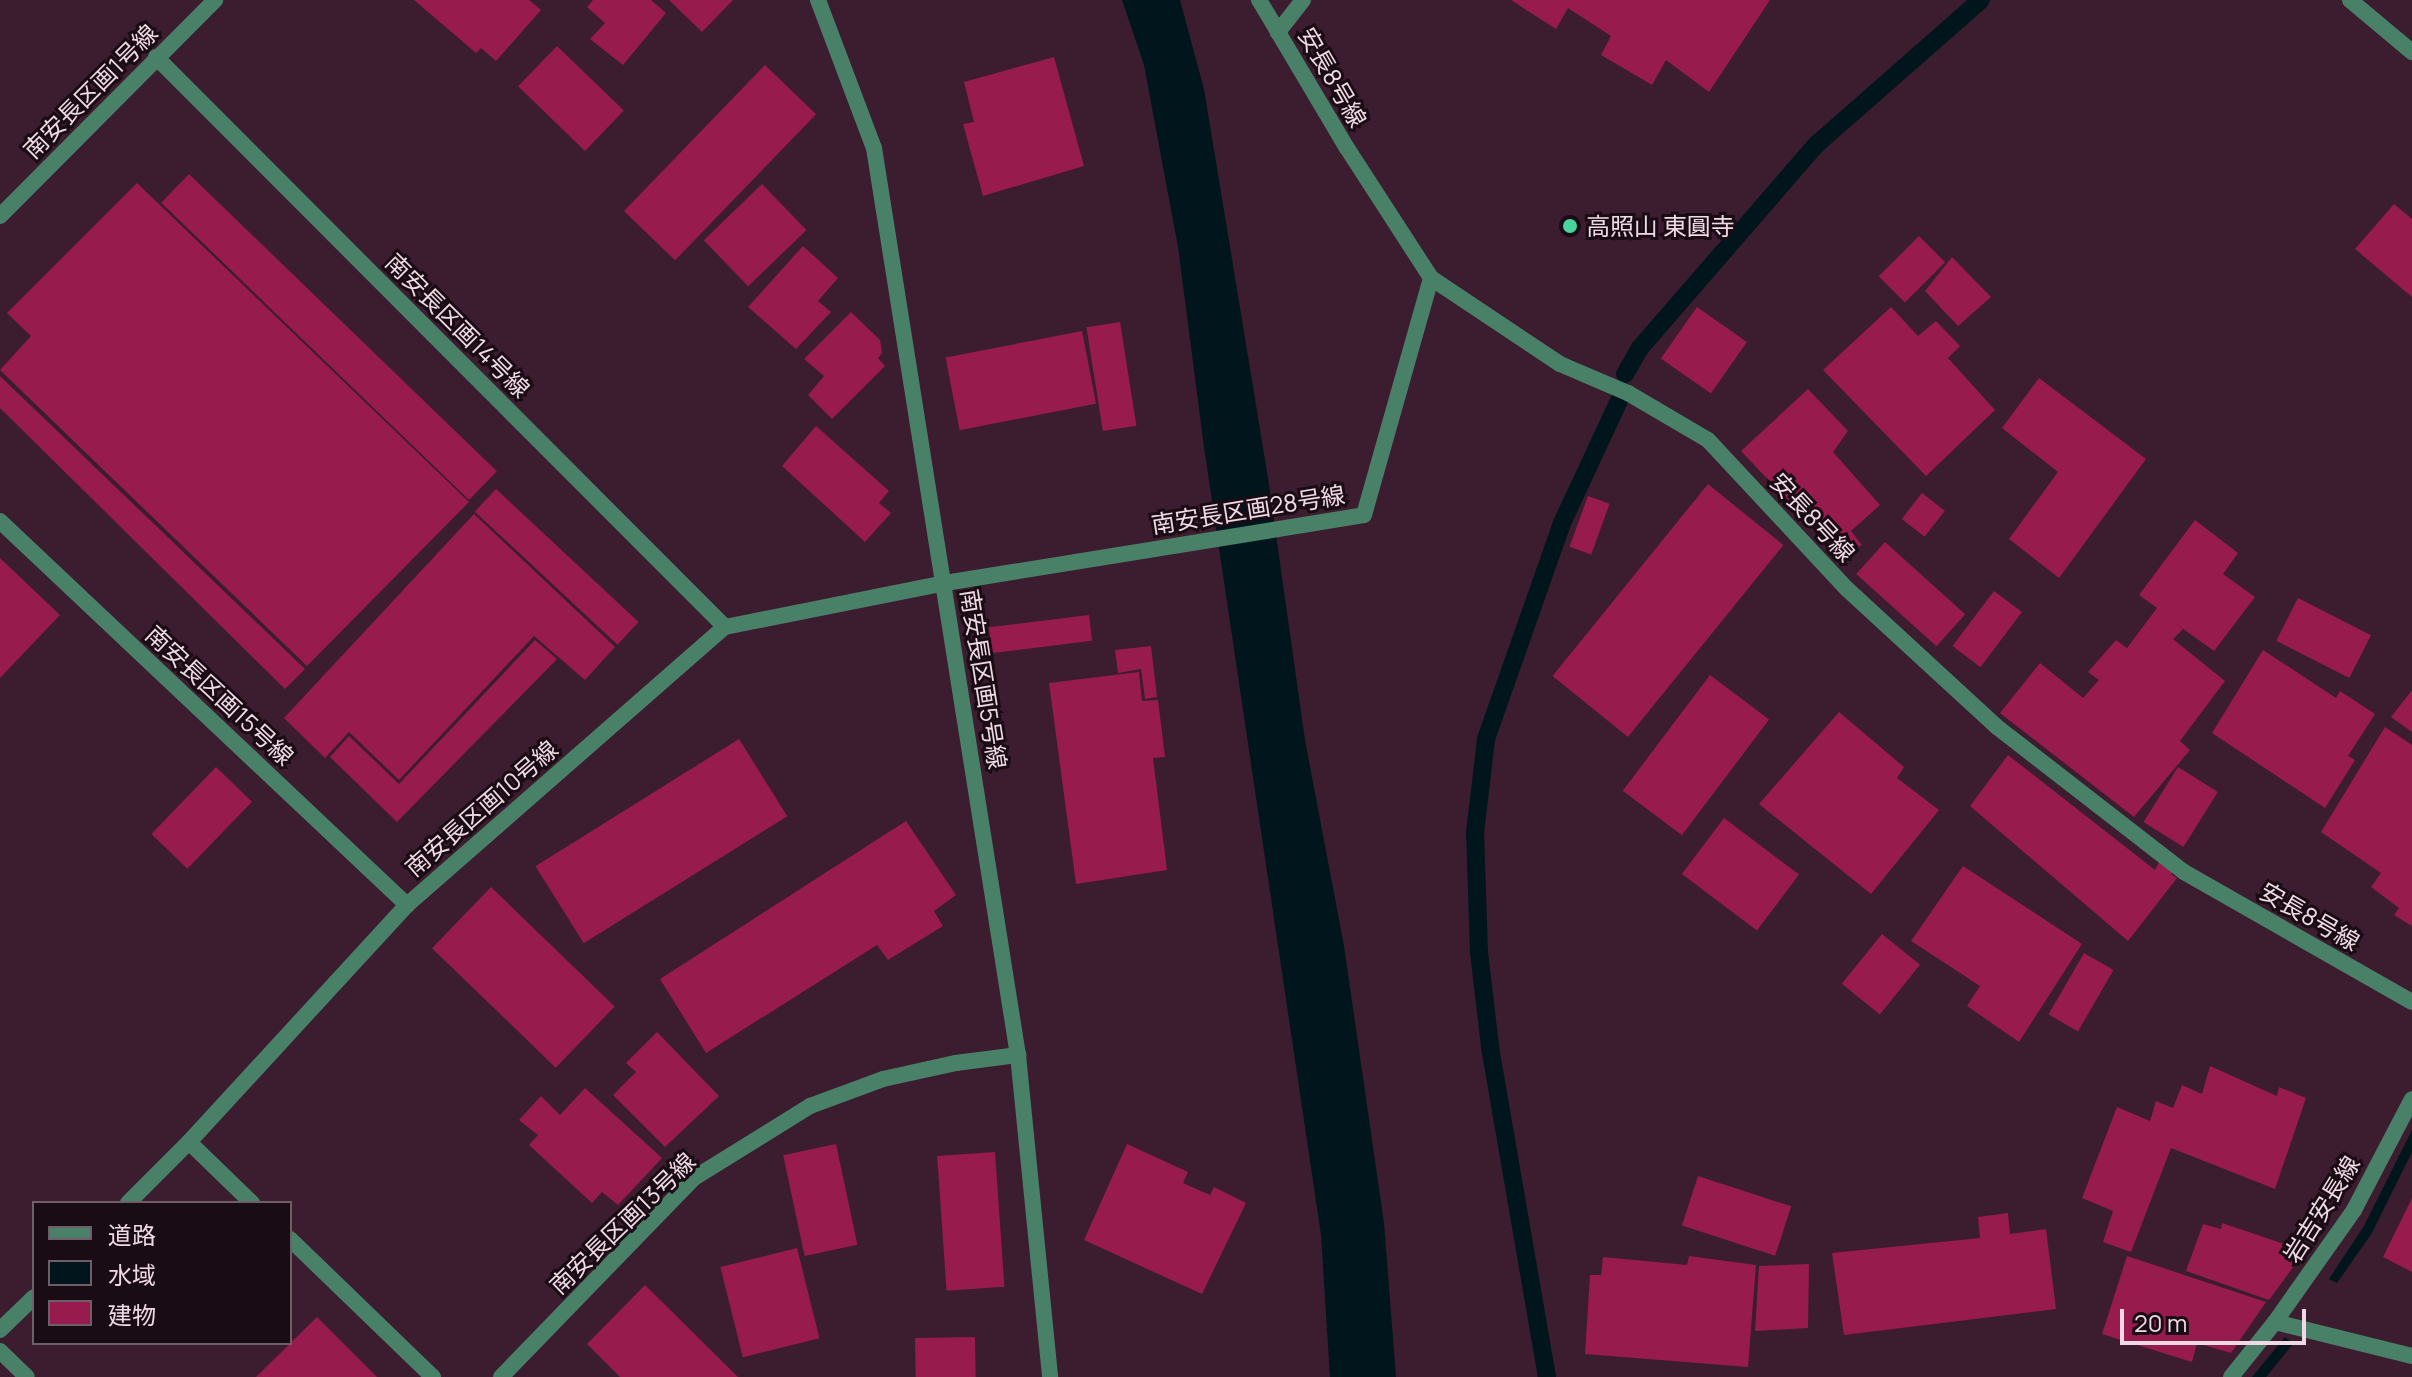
<!DOCTYPE html>
<meta charset="utf-8">
<style>
body{margin:0}
#map{position:relative;width:2412px;height:1377px;overflow:hidden;background:#3b1d2f;font-family:Manrope,"Noto Sans JP",sans-serif}
div>[style]{position:absolute}
[style*='--x']{left:calc(var(--x)*1px);top:calc(var(--y)*1px);width:calc(var(--w)*1px);rotate:calc(var(--a)*1deg)}
.water>*{inset:0;background:#01151c}
.stream>*{height:18px;margin:-9px;padding:0 9px;transform-origin:9px;border-radius:9px;background:#01151c}
.building>*{inset:0;background:#971b4c;transform-origin:0 0}
.minor>*{height:16px;margin:-8px;padding:0 8px;transform-origin:8px;border-radius:8px;background:#498168}
.dots>*{width:22px;height:22px;translate:-50% -50%;box-sizing:border-box;border:4px solid #1a0c14;border-radius:50%}
span{translate:-50% -50%;white-space:nowrap;text-align:center;line-height:1.15;-webkit-text-stroke:6px #1a0c14;paint-order:stroke}
.street-label{font-size:24px;color:#eed9e4}
.poi-label{font-size:24px;color:#eed9e4}
.left{translate:0 -50%;text-align:left}
.legend{position:absolute;left:32px;top:1201px;width:260px;height:144px;box-sizing:border-box;background:#1a0c14;border:2px solid #6f5e67;margin:0;padding:10px 14px;list-style:none;font-size:24px;color:#eed9e4}
.legend li{display:flex;align-items:center;gap:16px;height:40px}
.legend b{width:40px;border:2px solid #6f5e67}
.scale{position:absolute;left:2120px;top:1309px;width:186px;height:36px;box-sizing:border-box;border:4px solid #eed9e4;border-top:0;padding-left:10px;font-size:24px;line-height:28px;white-space:nowrap;color:#eed9e4;-webkit-text-stroke:6px #1a0c14;paint-order:stroke}
</style>
<div id="map">
<div class="water">
<div style="clip-path:polygon(1122px 0,1180px 0,1204px 89px,1268px 478px,1305px 740px,1344px 946px,1384px 1223px,1396px 1377px,1330px 1377px,1321px 1235px,1204px 447px,1178px 247px,1144px 65px)"></div>
<div style="clip-path:polygon(2412px 1130px,2412px 1152px,2372px 1233px,2337px 1283px,2329px 1279px,2364px 1226px)"></div>
<div style="clip-path:polygon(2285px 1337px,2293px 1344px,2266px 1377px,2252px 1377px)"></div>
</div>
<div class="stream">
<div style="--x:1625;--y:374;--w:30;--a:-60"></div>
<div style="--x:1640;--y:348;--w:270;--a:-49.1"></div>
<div style="--x:1817;--y:144;--w:218;--a:-41.3"></div>
<div style="--x:1547;--y:1377;--w:336;--a:-99.8"></div>
<div style="--x:1490;--y:1046;--w:94;--a:-96.7"></div>
<div style="--x:1479;--y:953;--w:120;--a:-91.9"></div>
<div style="--x:1475;--y:833;--w:95;--a:-83.3"></div>
<div style="--x:1486;--y:739;--w:229;--a:-70.6"></div>
<div style="--x:1562;--y:523;--w:135;--a:-65"></div>
</div>
<div class="building">
<div style="clip-path:polygon(414px 0,529px 0,541px 10px,496px 61px,481px 48px,476px 53px)"></div>
<div style="clip-path:polygon(593px 0,651px 0,666px 13px,623px 65px,590px 39px,605px 23px,587px 7px)"></div>
<div style="clip-path:polygon(669px 0,733px 0,702px 32px)"></div>
<div style="clip-path:polygon(1511px 0,1770px 0,1709px 92px,1666px 60px,1652px 85px,1601px 55px,1611px 36px,1568px 8px,1556px 29px)"></div>
<div style="left:557px;top:46px;width:93px;height:56px;rotate:44deg"></div>
<div style="clip-path:polygon(1054px 57px,1084px 166px,983px 196px,963px 124px,974px 122px,964px 82px)"></div>
<div style="left:765px;top:65px;width:71px;height:203px;rotate:44deg"></div>
<div style="left:189px;top:174px;width:428px;height:40px;rotate:44deg"></div>
<div style="clip-path:polygon(137px 183px,469px 502px,307px 666px,0 370px,31px 336px,7px 313px)"></div>
<div style="left:762px;top:184px;width:64px;height:81px;rotate:46deg"></div>
<div style="clip-path:polygon(2394px 204px,2412px 219px,2412px 297px,2355px 249px)"></div>
<div style="left:1919px;top:236px;width:37px;height:57px;rotate:45deg"></div>
<div style="clip-path:polygon(803px 246px,838px 278px,818px 301px,831px 312px,796px 349px,748px 307px)"></div>
<div style="clip-path:polygon(1952px 257px,1991px 297px,1958px 326px,1925px 291px)"></div>
<div style="left:1697px;top:307px;width:61px;height:63px;rotate:35deg"></div>
<div style="clip-path:polygon(1891px 307px,1918px 336px,1936px 321px,1960px 346px,1948px 358px,1995px 410px,1926px 476px,1823px 370px)"></div>
<div style="clip-path:polygon(851px 312px,880px 340px,882px 353px,878px 358px,885px 366px,832px 419px,808px 395px,824px 376px,804px 359px)"></div>
<div style="left:1120px;top:322px;width:105px;height:34px;rotate:81deg"></div>
<div style="left:1082px;top:331px;width:74px;height:139px;rotate:79deg"></div>
<div style="clip-path:polygon(0 376px,305px 669px,285px 689px,0 408px)"></div>
<div style="clip-path:polygon(2039px 378px,2146px 459px,2059px 578px,2009px 539px,2058px 472px,2002px 428px)"></div>
<div style="clip-path:polygon(1808px 389px,1848px 431px,1833px 452px,1880px 505px,1851px 531px,1862px 545px,1840px 556px,1741px 451px)"></div>
<div style="clip-path:polygon(816px 426px,889px 491px,879px 503px,891px 513px,865px 542px,782px 466px)"></div>
<div style="left:1708px;top:484px;width:97px;height:247px;rotate:39deg"></div>
<div style="left:496px;top:489px;width:195px;height:31px;rotate:43deg"></div>
<div style="left:1922px;top:493px;width:29px;height:33px;rotate:38deg"></div>
<div style="left:1588px;top:496px;width:23px;height:54px;rotate:20deg"></div>
<div style="clip-path:polygon(474px 514px,615px 647px,585px 680px,534px 636px,399px 780px,349px 732px,325px 758px,284px 718px)"></div>
<div style="clip-path:polygon(2195px 520px,2238px 553px,2223px 574px,2255px 597px,2214px 651px,2168px 618px,2183px 629px,2173px 639px,2225px 681px,2180px 741px,2190px 750px,2134px 817px,2000px 713px,2040px 663px,2083px 698px,2099px 680px,2088px 672px,2116px 640px,2127px 648px,2157px 608px,2139px 595px)"></div>
<div style="left:1885px;top:542px;width:108px;height:43px;rotate:42deg"></div>
<div style="clip-path:polygon(0 558px,60px 615px,0 678px)"></div>
<div style="left:1994px;top:591px;width:35px;height:69px;rotate:37deg"></div>
<div style="left:2298px;top:598px;width:82px;height:48px;rotate:27deg"></div>
<div style="left:1089px;top:615px;width:26px;height:101px;rotate:83deg"></div>
<div style="clip-path:polygon(535px 640px,557px 659px,397px 822px,330px 757px,349px 736px,399px 784px)"></div>
<div style="clip-path:polygon(1151px 646px,1157px 697px,1145px 699px,1141px 669px,1118px 673px,1115px 650px)"></div>
<div style="clip-path:polygon(2263px 650px,2336px 698px,2340px 691px,2375px 714px,2348px 756px,2355px 760px,2325px 808px,2212px 733px)"></div>
<div style="clip-path:polygon(1139px 672px,1142px 701px,1158px 700px,1165px 757px,1153px 758px,1167px 870px,1076px 884px,1049px 683px)"></div>
<div style="left:1710px;top:675px;width:74px;height:145px;rotate:37deg"></div>
<div style="clip-path:polygon(2412px 690px,2412px 732px,2391px 717px)"></div>
<div style="clip-path:polygon(1839px 712px,1904px 767px,1897px 778px,1939px 810px,1871px 894px,1759px 804px)"></div>
<div style="clip-path:polygon(2385px 727px,2412px 745px,2412px 926px,2394px 915px,2399px 908px,2371px 887px,2381px 873px,2321px 832px)"></div>
<div style="left:739px;top:739px;width:91px;height:240px;rotate:58deg"></div>
<div style="clip-path:polygon(2008px 755px,2155px 870px,2159px 862px,2174px 870px,2171px 874px,2177px 878px,2128px 941px,1970px 806px)"></div>
<div style="left:216px;top:767px;width:50px;height:93px;rotate:44deg"></div>
<div style="left:2178px;top:767px;width:47px;height:65px;rotate:32deg"></div>
<div style="left:1724px;top:818px;width:94px;height:70px;rotate:37deg"></div>
<div style="clip-path:polygon(906px 821px,956px 895px,934px 911px,943px 926px,888px 960px,877px 945px,706px 1053px,660px 979px)"></div>
<div style="clip-path:polygon(1963px 866px,2082px 944px,2019px 1042px,1967px 1006px,1980px 986px,1911px 941px)"></div>
<div style="left:491px;top:887px;width:172px;height:85px;rotate:44deg"></div>
<div style="left:1882px;top:934px;width:49px;height:64px;rotate:39deg"></div>
<div style="left:2084px;top:953px;width:34px;height:71px;rotate:30deg"></div>
<div style="clip-path:polygon(657px 1032px,719px 1096px,665px 1147px,613px 1095px,636px 1072px,626px 1063px)"></div>
<div style="clip-path:polygon(2210px 1066px,2277px 1096px,2279px 1087px,2306px 1098px,2275px 1189px,2171px 1148px,2131px 1252px,2103px 1242px,2113px 1211px,2082px 1198px,2117px 1107px,2150px 1121px,2156px 1101px,2173px 1108px,2182px 1085px,2202px 1094px)"></div>
<div style="clip-path:polygon(585px 1088px,662px 1158px,618px 1205px,602px 1192px,592px 1203px,529px 1145px,538px 1135px,519px 1120px,541px 1096px,560px 1115px)"></div>
<div style="left:836px;top:1144px;width:103px;height:54px;rotate:78deg"></div>
<div style="clip-path:polygon(1127px 1144px,1188px 1172px,1183px 1183px,1210px 1195px,1214px 1187px,1246px 1203px,1202px 1294px,1084px 1240px)"></div>
<div style="left:995px;top:1152px;width:135px;height:58px;rotate:86deg"></div>
<div style="left:1698px;top:1176px;width:98px;height:52px;rotate:18deg"></div>
<div style="clip-path:polygon(2412px 1198px,2412px 1272px,2383px 1257px)"></div>
<div style="clip-path:polygon(2008px 1213px,2010px 1234px,2046px 1229px,2056px 1309px,1844px 1335px,1832px 1253px,1980px 1238px,1978px 1217px)"></div>
<div style="clip-path:polygon(2222px 1223px,2305px 1251px,2269px 1300px,2186px 1271px,2203px 1224px,2221px 1229px)"></div>
<div style="left:797px;top:1248px;width:93px;height:79px;rotate:76deg"></div>
<div style="clip-path:polygon(1689px 1256px,1756px 1265px,1748px 1367px,1585px 1354px,1590px 1275px,1601px 1275px,1603px 1257px,1687px 1265px)"></div>
<div style="clip-path:polygon(2127px 1256px,2266px 1302px,2231px 1353px,2197px 1343px,2192px 1362px,2102px 1334px)"></div>
<div style="clip-path:polygon(1809px 1264px,1808px 1328px,1755px 1331px,1759px 1266px)"></div>
<div style="clip-path:polygon(645px 1285px,738px 1377px,620px 1377px,587px 1344px)"></div>
<div style="clip-path:polygon(317px 1317px,377px 1377px,256px 1377px)"></div>
<div style="left:975px;top:1337px;width:40px;height:60px;rotate:89deg"></div>
</div>
<div class="minor">
<div style="--x:818;--y:0;--w:158;--a:69.3"></div>
<div style="--x:874;--y:148;--w:918;--a:80.98"></div>
<div style="--x:1018;--y:1055;--w:324;--a:84.3"></div>
<div style="--x:1259;--y:0;--w:37;--a:59"></div>
<div style="--x:1303;--y:0;--w:41;--a:128"></div>
<div style="--x:1278;--y:32;--w:135;--a:59.3"></div>
<div style="--x:1347;--y:148;--w:155;--a:57.1"></div>
<div style="--x:1431;--y:278;--w:155;--a:33.7"></div>
<div style="--x:1560;--y:364;--w:74;--a:23.1"></div>
<div style="--x:1628;--y:393;--w:93;--a:30.4"></div>
<div style="--x:1708;--y:440;--w:204;--a:47"></div>
<div style="--x:1847;--y:589;--w:204;--a:42.6"></div>
<div style="--x:1997;--y:727;--w:237;--a:37.8"></div>
<div style="--x:2184;--y:872;--w:262;--a:29.7"></div>
<div style="--x:2350;--y:0;--w:81;--a:40"></div>
<div style="--x:156;--y:57;--w:805;--a:45.05"></div>
<div style="--x:0;--y:216;--w:305;--a:-45.1"></div>
<div style="--x:0;--y:521;--w:560;--a:43.33"></div>
<div style="--x:189;--y:1142;--w:88;--a:44.1"></div>
<div style="--x:128;--y:1203;--w:86;--a:-45"></div>
<div style="--x:189;--y:1142;--w:322;--a:-47.4"></div>
<div style="--x:407;--y:905;--w:422;--a:-41.2"></div>
<div style="--x:725;--y:627;--w:224;--a:-11.3"></div>
<div style="--x:945;--y:583;--w:424;--a:-9.2"></div>
<div style="--x:1364;--y:515;--w:246;--a:-74.2"></div>
<div style="--x:290;--y:1239;--w:199;--a:44"></div>
<div style="--x:2275;--y:1322;--w:141;--a:13.9"></div>
<div style="--x:0;--y:1330;--w:47;--a:-44.1"></div>
<div style="--x:0;--y:1351;--w:37;--a:44"></div>
<div style="--x:501;--y:1377;--w:277;--a:-45.9"></div>
<div style="--x:694;--y:1178;--w:137;--a:-31.8"></div>
<div style="--x:810;--y:1106;--w:78;--a:-20.3"></div>
<div style="--x:883;--y:1079;--w:75;--a:-12.4"></div>
<div style="--x:956;--y:1063;--w:63;--a:-7.4"></div>
<div style="--x:2231;--y:1377;--w:70;--a:-51.3"></div>
<div style="--x:2275;--y:1322;--w:137;--a:-54.8"></div>
<div style="--x:2354;--y:1210;--w:125;--a:-62.4"></div>
</div>
<div class="dots">
<div style="left:1570px;top:226px;background:#48d49d"></div>
</div>
<div class="street-label">
<span style="left:1333px;top:77px;rotate:60deg">安長8号線</span>
<span style="left:90px;top:91px;rotate:-45deg">南安長区画1号線</span>
<span style="left:458px;top:325px;rotate:45deg">南安長区画14号線</span>
<span style="left:1248px;top:509px;rotate:-9deg">南安長区画28号線</span>
<span style="left:1813px;top:517px;rotate:47deg">安長8号線</span>
<span style="left:984px;top:679px;rotate:81deg">南安長区画5号線</span>
<span style="left:220px;top:695px;rotate:43deg">南安長区画15号線</span>
<span style="left:481px;top:808px;rotate:-41deg">南安長区画10号線</span>
<span style="left:2310px;top:916px;rotate:30deg">安長8号線</span>
<span style="left:2321px;top:1209px;rotate:-58deg">岩吉安長線</span>
<span style="left:622px;top:1223px;rotate:-44deg">南安長区画13号線</span>
</div>
<div class="poi-label">
<span class="left" style="left:1586px;top:226px">高照山 東圓寺</span>
</div>
<ul class="legend">
<li><b style="height:10px;background:#498168"></b>道路</li>
<li><b style="height:22px;background:#01151c"></b>水域</li>
<li><b style="height:22px;background:#971b4c"></b>建物</li>
</ul>
<div class="scale">20 m</div>
</div>
